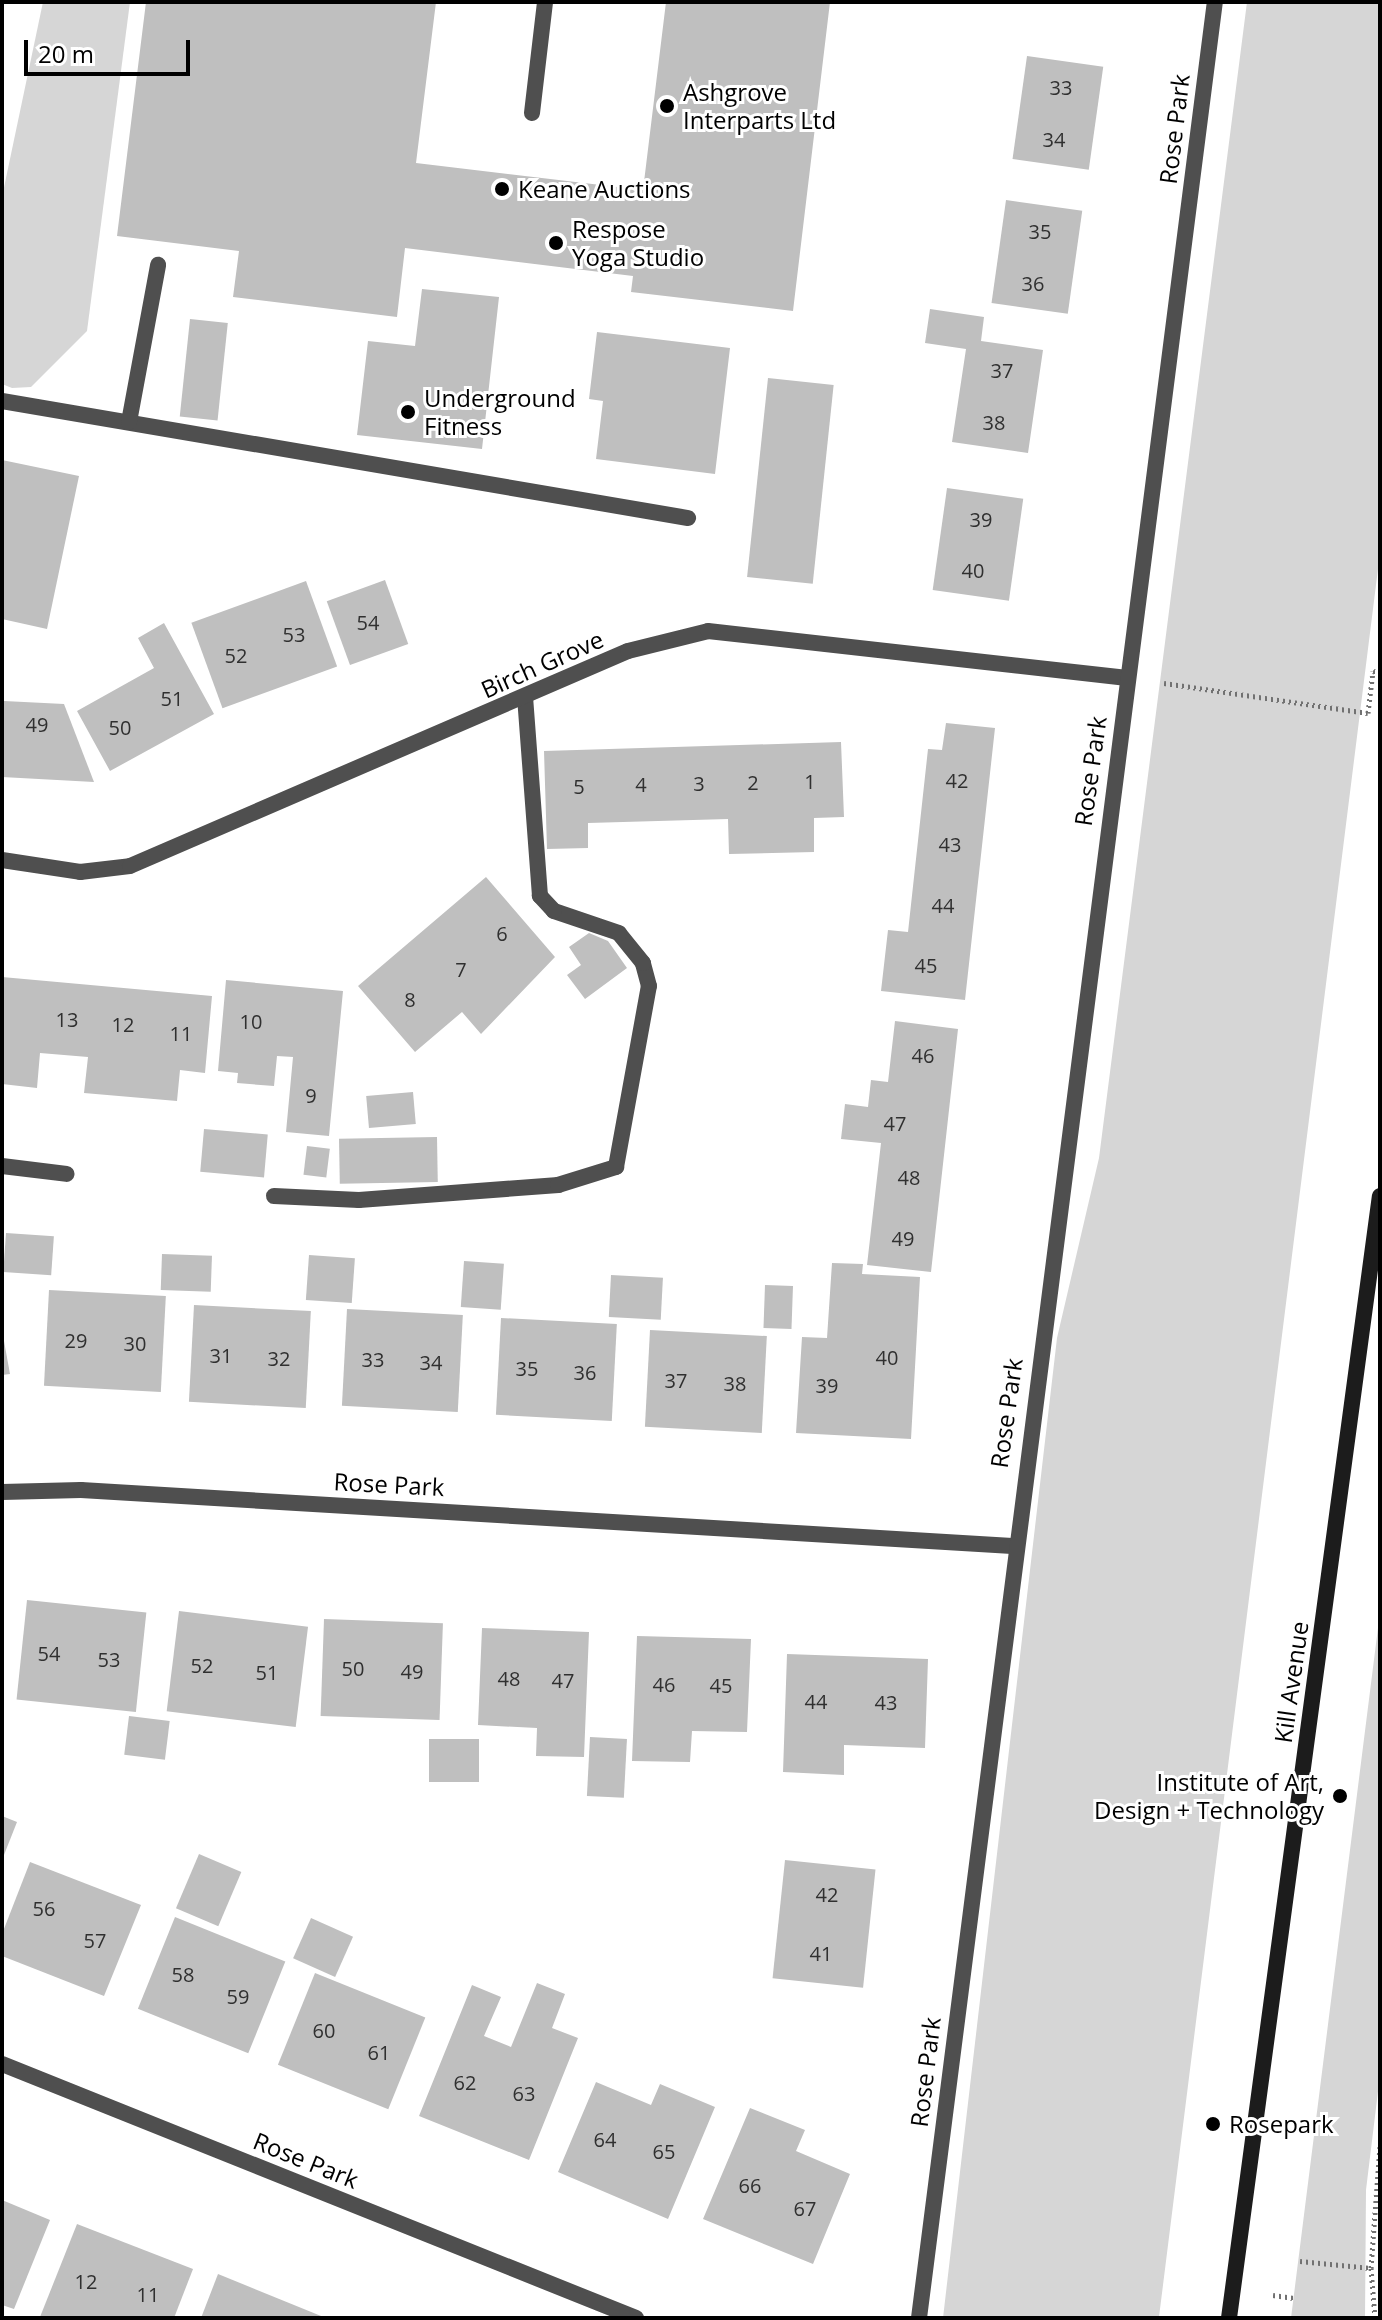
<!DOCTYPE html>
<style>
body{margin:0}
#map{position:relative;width:1382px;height:2320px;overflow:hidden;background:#fff;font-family:"Open Sans",sans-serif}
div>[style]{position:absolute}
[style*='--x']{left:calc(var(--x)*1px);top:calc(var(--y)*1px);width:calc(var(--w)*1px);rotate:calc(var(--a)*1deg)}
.green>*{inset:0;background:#d6d6d6}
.building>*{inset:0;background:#bfbfbf;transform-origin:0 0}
.path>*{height:5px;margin-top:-2.5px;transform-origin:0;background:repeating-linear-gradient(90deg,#717171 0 2px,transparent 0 6px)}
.lane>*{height:16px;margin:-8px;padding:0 8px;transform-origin:8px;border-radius:8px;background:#4f4f4f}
.street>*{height:16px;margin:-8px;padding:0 8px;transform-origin:8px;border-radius:8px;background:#4f4f4f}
.secondary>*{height:16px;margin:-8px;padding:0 8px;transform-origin:8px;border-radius:8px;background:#1c1c1c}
.dots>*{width:22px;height:22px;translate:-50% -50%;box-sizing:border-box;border:4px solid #fff;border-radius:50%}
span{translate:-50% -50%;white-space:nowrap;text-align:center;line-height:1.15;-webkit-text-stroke:6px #fff;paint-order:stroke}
.number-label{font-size:20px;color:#303030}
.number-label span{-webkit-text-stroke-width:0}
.poi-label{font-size:24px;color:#000}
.left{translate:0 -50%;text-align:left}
.right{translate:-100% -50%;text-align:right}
.street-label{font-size:24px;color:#000}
.frame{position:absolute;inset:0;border:4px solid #000;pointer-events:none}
.scale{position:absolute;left:24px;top:40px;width:166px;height:36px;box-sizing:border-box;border:4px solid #000;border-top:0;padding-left:10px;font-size:24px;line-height:28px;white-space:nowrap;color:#000;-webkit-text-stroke:6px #fff;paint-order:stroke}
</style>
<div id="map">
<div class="green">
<div style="clip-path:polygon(43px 2px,130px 2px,87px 331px,31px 387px,12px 388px,2px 384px,2px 197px)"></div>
<div style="clip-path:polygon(1247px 2px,1380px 2px,1380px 553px,1159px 2317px,943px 2318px,1057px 1338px,1099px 1158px)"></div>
<div style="clip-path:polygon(1380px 1612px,1380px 2075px,1366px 2190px,1365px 2318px,1291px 2318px)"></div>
</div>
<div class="building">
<div style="clip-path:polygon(146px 2px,436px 2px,416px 163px,643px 190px,666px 2px,830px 2px,793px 311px,631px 292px,633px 276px,405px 248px,397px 317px,233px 297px,239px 251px,117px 236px)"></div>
<div style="left:1027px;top:56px;width:77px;height:104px;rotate:8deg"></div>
<div style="left:1006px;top:200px;width:77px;height:104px;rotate:8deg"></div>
<div style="clip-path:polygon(422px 289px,499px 297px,482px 449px,357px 435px,368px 341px,415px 346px)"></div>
<div style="clip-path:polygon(930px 309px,984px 317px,981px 341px,1043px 350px,1028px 453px,952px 442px,966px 349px,925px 343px)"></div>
<div style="left:190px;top:319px;width:38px;height:98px;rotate:6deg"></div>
<div style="clip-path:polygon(597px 332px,730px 348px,715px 474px,596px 459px,603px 401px,589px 399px)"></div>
<div style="left:768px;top:378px;width:66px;height:200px;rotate:6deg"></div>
<div style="clip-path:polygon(2px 460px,79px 476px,47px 629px,2px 619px)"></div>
<div style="left:947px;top:488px;width:77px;height:103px;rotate:8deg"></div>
<div style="left:385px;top:580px;width:68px;height:62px;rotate:70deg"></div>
<div style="left:306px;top:581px;width:91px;height:122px;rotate:70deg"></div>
<div style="clip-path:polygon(164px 623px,214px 714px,110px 771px,77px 711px,154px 668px,138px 638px)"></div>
<div style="clip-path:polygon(4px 701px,64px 704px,94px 782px,2px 777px)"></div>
<div style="clip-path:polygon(946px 723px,995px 728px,965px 1000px,881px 991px,888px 930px,908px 932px,928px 749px,942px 750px)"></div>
<div style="clip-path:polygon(841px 742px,844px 817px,814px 818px,814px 852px,729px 854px,728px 819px,588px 823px,588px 848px,547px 849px,544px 751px)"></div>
<div style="clip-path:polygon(486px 877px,555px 957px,481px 1034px,462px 1012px,415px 1052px,358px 986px)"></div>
<div style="clip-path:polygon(589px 933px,608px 941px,627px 968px,585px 999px,567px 975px,581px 965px,569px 947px)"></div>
<div style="clip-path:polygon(2px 977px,212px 996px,205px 1073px,180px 1070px,177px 1101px,84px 1093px,88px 1057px,40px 1053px,37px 1088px,2px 1084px)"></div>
<div style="clip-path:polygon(226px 980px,343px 991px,329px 1136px,286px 1132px,293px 1057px,277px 1056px,274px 1086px,237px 1083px,238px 1073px,218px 1071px)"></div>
<div style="clip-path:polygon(895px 1021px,958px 1029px,931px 1272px,867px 1265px,881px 1143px,841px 1139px,845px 1104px,868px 1107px,871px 1080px,888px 1082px)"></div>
<div style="left:413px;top:1092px;width:32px;height:47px;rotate:85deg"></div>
<div style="left:204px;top:1129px;width:64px;height:43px;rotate:5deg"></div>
<div style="left:437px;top:1137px;width:45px;height:98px;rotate:89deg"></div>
<div style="left:307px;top:1146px;width:23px;height:29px;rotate:7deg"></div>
<div style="left:6px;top:1233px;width:48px;height:39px;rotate:4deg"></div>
<div style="left:162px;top:1254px;width:50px;height:36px;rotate:2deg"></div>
<div style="left:309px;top:1255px;width:46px;height:45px;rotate:4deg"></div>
<div style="left:464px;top:1261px;width:40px;height:46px;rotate:4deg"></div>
<div style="clip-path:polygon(832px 1263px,863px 1264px,862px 1274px,920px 1277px,911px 1439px,796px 1433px,802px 1337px,827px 1338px)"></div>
<div style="left:611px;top:1275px;width:52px;height:42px;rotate:3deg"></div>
<div style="left:765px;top:1285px;width:28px;height:43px;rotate:2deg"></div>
<div style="left:49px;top:1290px;width:117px;height:96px;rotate:3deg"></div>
<div style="left:194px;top:1305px;width:117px;height:97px;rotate:3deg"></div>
<div style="left:347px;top:1309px;width:116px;height:97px;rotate:3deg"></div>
<div style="left:501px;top:1318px;width:116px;height:97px;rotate:3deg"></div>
<div style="clip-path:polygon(2px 1330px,10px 1374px,2px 1375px)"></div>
<div style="left:650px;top:1330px;width:117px;height:97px;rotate:3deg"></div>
<div style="left:27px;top:1600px;width:120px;height:100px;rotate:6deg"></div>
<div style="left:179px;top:1611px;width:130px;height:101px;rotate:7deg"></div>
<div style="left:324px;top:1619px;width:119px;height:97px;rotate:2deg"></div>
<div style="clip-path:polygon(482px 1628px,589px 1632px,584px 1757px,536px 1756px,537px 1728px,478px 1725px)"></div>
<div style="clip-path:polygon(637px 1636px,751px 1639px,747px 1732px,692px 1731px,690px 1762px,632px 1761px)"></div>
<div style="clip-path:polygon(787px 1654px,928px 1659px,925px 1748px,844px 1745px,844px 1775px,783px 1772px)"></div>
<div style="left:129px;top:1716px;width:41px;height:39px;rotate:7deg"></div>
<div style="left:590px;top:1737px;width:37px;height:59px;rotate:3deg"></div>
<div style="left:429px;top:1739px;width:50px;height:43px"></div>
<div style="clip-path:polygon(2px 1816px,17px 1822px,2px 1860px)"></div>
<div style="left:199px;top:1854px;width:46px;height:59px;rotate:23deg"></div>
<div style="left:785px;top:1860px;width:91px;height:119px;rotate:6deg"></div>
<div style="clip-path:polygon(30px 1862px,141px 1905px,104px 1996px,2px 1956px,2px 1934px)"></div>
<div style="left:175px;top:1917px;width:119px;height:99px;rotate:22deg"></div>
<div style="left:311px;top:1918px;width:46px;height:44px;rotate:24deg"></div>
<div style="left:315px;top:1973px;width:119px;height:99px;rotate:22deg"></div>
<div style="clip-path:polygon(537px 1983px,565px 1994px,552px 2028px,578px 2038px,529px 2160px,419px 2116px,472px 1985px,501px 1997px,484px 2036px,511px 2047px)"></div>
<div style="clip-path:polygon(596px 2082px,651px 2105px,660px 2084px,715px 2107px,668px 2219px,558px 2172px)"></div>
<div style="clip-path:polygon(750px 2108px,805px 2130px,796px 2151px,850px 2174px,813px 2264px,703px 2219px)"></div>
<div style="clip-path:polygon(2px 2200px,50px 2220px,14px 2309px,2px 2305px)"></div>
<div style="clip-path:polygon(77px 2224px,193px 2269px,174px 2318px,40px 2317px)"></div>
<div style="clip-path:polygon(218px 2274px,326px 2318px,201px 2318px)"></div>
</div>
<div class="path">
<div style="--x:1164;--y:683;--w:206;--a:8.4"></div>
<div style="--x:1368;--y:713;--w:42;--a:-83.2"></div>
<div style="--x:1373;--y:671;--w:7;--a:16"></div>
<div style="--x:1300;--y:2261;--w:71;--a:5.6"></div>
<div style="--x:1371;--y:2268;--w:50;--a:85.4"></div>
<div style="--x:1371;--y:2268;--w:122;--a:-85.8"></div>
<div style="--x:1273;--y:2295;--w:21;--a:8"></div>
</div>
<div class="lane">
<div style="--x:532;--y:113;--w:112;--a:-83.3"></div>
<div style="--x:2;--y:401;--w:696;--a:9.68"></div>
<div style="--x:129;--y:422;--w:160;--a:-79.5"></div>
<div style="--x:2;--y:1166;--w:65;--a:7"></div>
<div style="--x:274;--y:1196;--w:85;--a:2.7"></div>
<div style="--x:359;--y:1200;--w:200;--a:-4.3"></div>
<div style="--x:558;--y:1185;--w:61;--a:-17.2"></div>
<div style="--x:616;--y:1167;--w:184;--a:-79.7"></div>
<div style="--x:649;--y:986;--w:24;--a:-105"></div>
<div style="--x:643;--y:963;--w:38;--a:-129"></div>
<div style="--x:619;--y:933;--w:69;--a:-161.3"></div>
<div style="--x:554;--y:911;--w:21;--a:-133"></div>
<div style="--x:540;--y:896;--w:199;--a:-94.3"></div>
</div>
<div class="street">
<div style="--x:2;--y:860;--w:79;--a:8.7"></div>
<div style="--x:80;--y:872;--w:50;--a:-6.8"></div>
<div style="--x:130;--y:866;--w:542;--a:-23.35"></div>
<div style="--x:628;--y:651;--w:82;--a:-14"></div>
<div style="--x:708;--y:631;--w:422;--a:6.4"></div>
<div style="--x:2;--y:1492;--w:79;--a:-1.5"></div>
<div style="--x:81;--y:1490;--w:933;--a:3.44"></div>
<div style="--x:2;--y:2064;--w:683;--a:21.83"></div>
<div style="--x:919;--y:2318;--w:2335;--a:-82.72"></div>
</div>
<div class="secondary">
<div style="--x:1229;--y:2318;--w:1132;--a:-82.34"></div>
</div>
<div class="dots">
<div style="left:667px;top:106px;background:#000"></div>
<div style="left:502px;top:189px;background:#000"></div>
<div style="left:556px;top:243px;background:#000"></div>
<div style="left:408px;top:412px;background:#000"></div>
<div style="left:1340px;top:1796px;background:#000"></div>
<div style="left:1213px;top:2124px;background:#000"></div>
</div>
<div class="number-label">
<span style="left:1061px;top:87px">33</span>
<span style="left:1054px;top:139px">34</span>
<span style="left:1040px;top:231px">35</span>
<span style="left:1033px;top:283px">36</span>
<span style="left:1002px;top:370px">37</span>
<span style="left:994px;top:422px">38</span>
<span style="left:981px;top:519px">39</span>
<span style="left:973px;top:570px">40</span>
<span style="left:368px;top:622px">54</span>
<span style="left:294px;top:634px">53</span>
<span style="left:236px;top:655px">52</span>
<span style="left:172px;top:698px">51</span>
<span style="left:37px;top:724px">49</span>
<span style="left:120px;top:727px">50</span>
<span style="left:957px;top:780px">42</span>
<span style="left:810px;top:781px">1</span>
<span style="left:753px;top:782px">2</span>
<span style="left:699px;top:783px">3</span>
<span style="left:641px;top:784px">4</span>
<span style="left:579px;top:786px">5</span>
<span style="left:950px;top:844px">43</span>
<span style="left:943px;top:905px">44</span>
<span style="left:502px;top:933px">6</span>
<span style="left:926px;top:965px">45</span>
<span style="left:461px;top:969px">7</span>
<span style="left:410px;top:999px">8</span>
<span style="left:67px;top:1019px">13</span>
<span style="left:251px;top:1021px">10</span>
<span style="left:123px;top:1024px">12</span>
<span style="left:181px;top:1033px">11</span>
<span style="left:923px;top:1055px">46</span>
<span style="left:311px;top:1095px">9</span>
<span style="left:895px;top:1123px">47</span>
<span style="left:909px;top:1177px">48</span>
<span style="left:903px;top:1238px">49</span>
<span style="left:76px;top:1340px">29</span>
<span style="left:135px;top:1343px">30</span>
<span style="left:221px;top:1355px">31</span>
<span style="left:887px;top:1357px">40</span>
<span style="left:279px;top:1358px">32</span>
<span style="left:373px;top:1359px">33</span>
<span style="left:431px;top:1362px">34</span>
<span style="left:527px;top:1368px">35</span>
<span style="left:585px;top:1372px">36</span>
<span style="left:676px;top:1380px">37</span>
<span style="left:735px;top:1383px">38</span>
<span style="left:827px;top:1385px">39</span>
<span style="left:49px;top:1653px">54</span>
<span style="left:109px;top:1659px">53</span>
<span style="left:202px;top:1665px">52</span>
<span style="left:353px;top:1668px">50</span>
<span style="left:412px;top:1671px">49</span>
<span style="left:267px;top:1672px">51</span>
<span style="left:509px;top:1678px">48</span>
<span style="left:563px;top:1680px">47</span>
<span style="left:664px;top:1684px">46</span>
<span style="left:721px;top:1685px">45</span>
<span style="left:816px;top:1701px">44</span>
<span style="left:886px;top:1702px">43</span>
<span style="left:827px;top:1894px">42</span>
<span style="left:44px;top:1908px">56</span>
<span style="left:95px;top:1940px">57</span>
<span style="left:821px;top:1953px">41</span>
<span style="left:183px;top:1974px">58</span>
<span style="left:238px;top:1996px">59</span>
<span style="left:324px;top:2030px">60</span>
<span style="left:379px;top:2052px">61</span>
<span style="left:465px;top:2082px">62</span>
<span style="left:524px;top:2093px">63</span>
<span style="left:605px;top:2139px">64</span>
<span style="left:664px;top:2151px">65</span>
<span style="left:750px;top:2185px">66</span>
<span style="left:805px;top:2208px">67</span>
<span style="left:86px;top:2281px">12</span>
<span style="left:148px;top:2294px">11</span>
</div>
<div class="poi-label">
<span class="left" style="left:683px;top:106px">Ashgrove<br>Interparts Ltd</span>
<span class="left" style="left:518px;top:189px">Keane Auctions</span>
<span class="left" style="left:572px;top:243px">Respose<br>Yoga Studio</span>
<span class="left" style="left:424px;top:412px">Underground<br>Fitness</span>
<span class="right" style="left:1324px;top:1796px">Institute of Art,<br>Design + Technology</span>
<span class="left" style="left:1229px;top:2124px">Rosepark</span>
</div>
<div class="street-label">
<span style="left:1174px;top:129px;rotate:-83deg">Rose Park</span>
<span style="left:542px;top:664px;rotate:-24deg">Birch Grove</span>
<span style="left:1090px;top:771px;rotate:-82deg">Rose Park</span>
<span style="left:1006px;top:1413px;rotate:-82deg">Rose Park</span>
<span style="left:389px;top:1484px;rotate:3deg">Rose Park</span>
<span style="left:1291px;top:1682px;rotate:-82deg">Kill Avenue</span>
<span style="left:925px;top:2072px;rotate:-83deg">Rose Park</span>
<span style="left:306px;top:2160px;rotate:22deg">Rose Park</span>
</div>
<div class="frame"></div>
<div class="scale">20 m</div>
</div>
